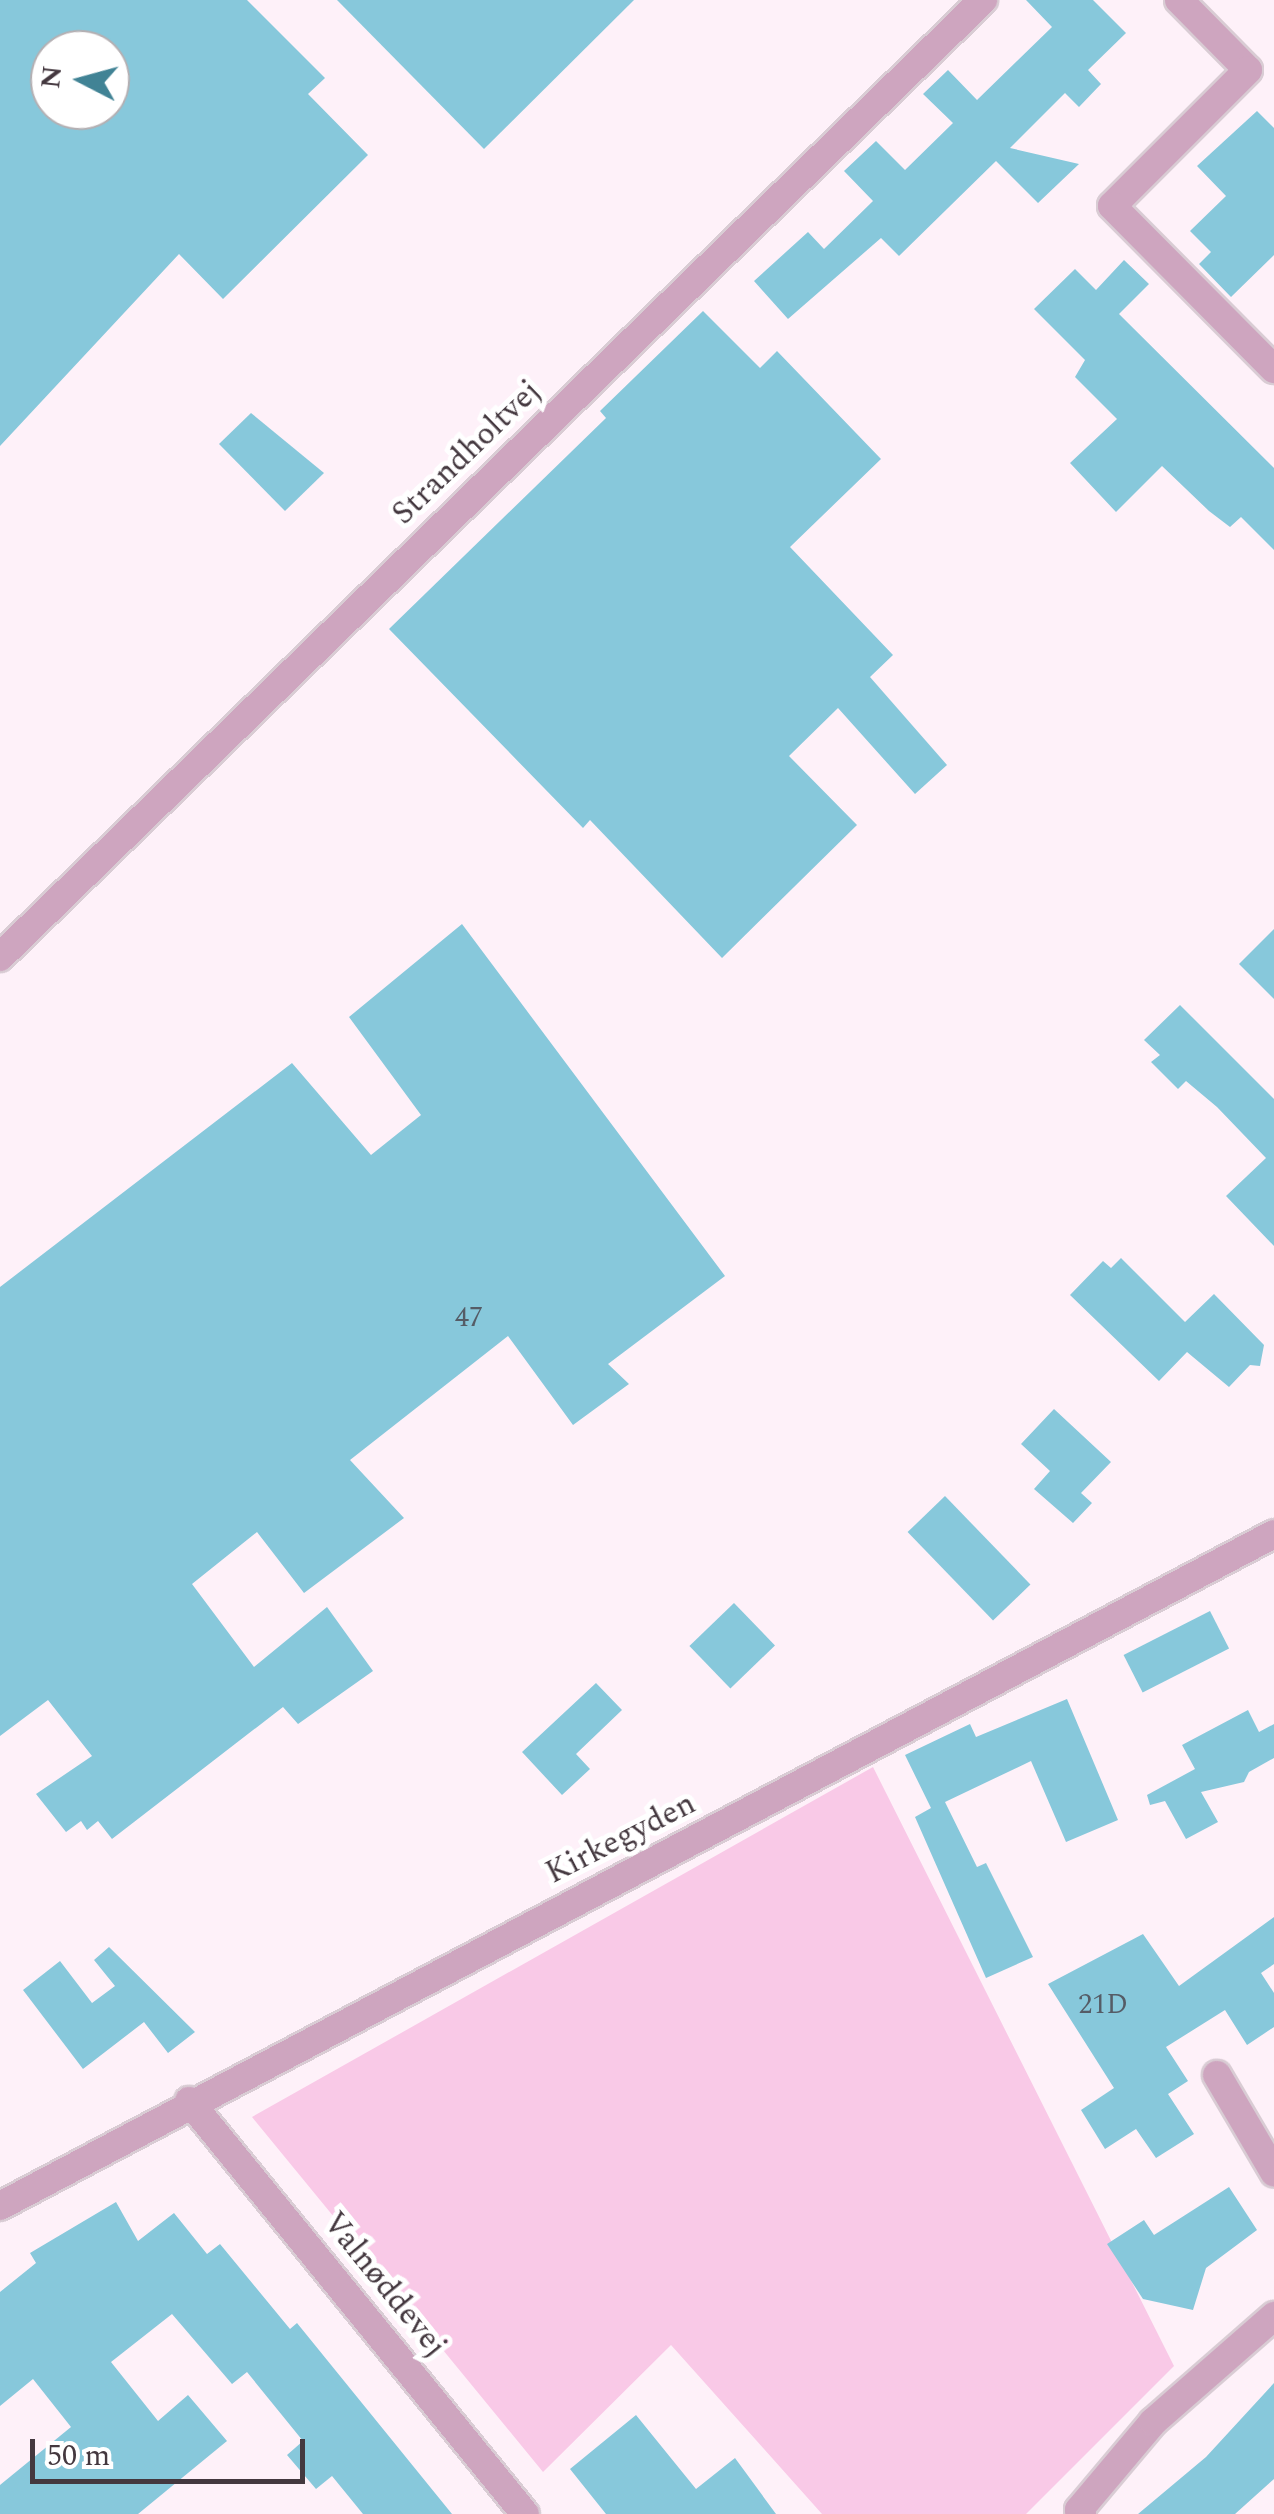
<!DOCTYPE html>
<meta charset="utf-8">
<style>
body{margin:0}
#map{position:relative;width:1274px;height:2514px;overflow:hidden;background:#fef1f9;font-family:Spectral,serif}
div>[style]{position:absolute}
[style*='--x']{left:calc(var(--x)*1px);top:calc(var(--y)*1px);width:calc(var(--w)*1px);rotate:calc(var(--a)*1deg)}
.green>*{inset:0;background:#f9c9e7}
.building>*{inset:0;background:#87c8db;transform-origin:0 0}
.roads{filter:drop-shadow(2px 0 #d9ccd4) drop-shadow(-2px 0 #d9ccd4) drop-shadow(0 2px #d9ccd4) drop-shadow(0 -2px #d9ccd4)}
.minor>*{height:28px;margin:-14px;padding:0 14px;transform-origin:14px;border-radius:14px;background:#cea5bf}
.tertiary>*{height:28px;margin:-14px;padding:0 14px;transform-origin:14px;border-radius:14px;background:#cea5bf}
span{translate:-50% -50%;white-space:nowrap;text-align:center;line-height:1.15;-webkit-text-stroke:10px #fff;paint-order:stroke}
.number-label{font-size:28px;color:#555c66}
.number-label span{-webkit-text-stroke-width:0}
.street-label{font-size:32px;color:#44383f}
.north{position:absolute;left:30px;top:30px;width:100px;height:100px;box-sizing:border-box;background:#fff;border:2px solid #b4afb2;border-radius:50%;rotate:276deg;font-size:28px;font-weight:700;line-height:40px;text-align:center;color:#44383f}
.north::after{content:'';display:block;margin:auto;width:35px;height:45px;background:#418395;clip-path:polygon(50% 0,100% 100%,50% 72%,0 100%)}
.scale{position:absolute;left:30px;top:2439px;width:275px;height:45px;box-sizing:border-box;border:5px solid #44383f;border-top:0;padding-left:12px;font-size:30px;line-height:35px;white-space:nowrap;color:#44383f;-webkit-text-stroke:8px #fff;paint-order:stroke}
</style>
<div id="map">
<div class="green">
<div style="clip-path:polygon(873px 1767px,1174px 2366px,1026px 2514px,822px 2514px,671px 2345px,543px 2472px,252px 2117px)"></div>
</div>
<div class="building">
<div style="clip-path:polygon(evenodd,0 0,247px 0,325px 78px,308px 94px,368px 155px,223px 299px,179px 254px,0 446px,0 0,50px 50px,110px 50px,110px 110px,50px 110px,50px 50px)"></div>
<div style="clip-path:polygon(337px 0,634px 0,484px 149px)"></div>
<div style="clip-path:polygon(1026px 0,1093px 0,1126px 33px,1088px 70px,1101px 84px,1079px 107px,1065px 93px,1010px 148px,1079px 164px,1038px 203px,996px 161px,899px 256px,881px 238px,788px 319px,754px 281px,808px 232px,824px 249px,873px 201px,844px 171px,876px 141px,905px 170px,953px 123px,923px 94px,948px 70px,977px 100px,1052px 27px)"></div>
<div style="clip-path:polygon(1257px 111px,1274px 128px,1274px 255px,1231px 297px,1199px 264px,1211px 252px,1190px 231px,1226px 196px,1197px 166px)"></div>
<div style="clip-path:polygon(1124px 260px,1149px 284px,1119px 314px,1274px 468px,1274px 550px,1241px 517px,1230px 527px,1209px 511px,1162px 466px,1116px 512px,1070px 463px,1117px 419px,1075px 377px,1085px 360px,1034px 309px,1075px 269px,1096px 290px)"></div>
<div style="clip-path:polygon(703px 311px,760px 368px,777px 351px,881px 459px,790px 547px,893px 655px,870px 677px,947px 765px,915px 794px,838px 708px,789px 756px,857px 825px,722px 958px,590px 820px,583px 828px,389px 629px,606px 418px,600px 411px)"></div>
<div style="clip-path:polygon(251px 413px,324px 473px,285px 511px,219px 444px)"></div>
<div style="clip-path:polygon(462px 924px,725px 1276px,608px 1364px,629px 1384px,573px 1425px,508px 1336px,350px 1460px,404px 1518px,304px 1593px,257px 1532px,192px 1584px,254px 1667px,327px 1607px,373px 1671px,298px 1724px,283px 1707px,112px 1839px,98px 1821px,87px 1830px,81px 1821px,66px 1832px,36px 1794px,92px 1756px,48px 1700px,0 1736px,0 1287px,292px 1063px,371px 1155px,421px 1115px,349px 1017px)"></div>
<div style="clip-path:polygon(1274px 929px,1274px 999px,1239px 964px)"></div>
<div style="clip-path:polygon(1180px 1005px,1274px 1099px,1274px 1246px,1226px 1196px,1266px 1158px,1217px 1107px,1186px 1081px,1178px 1089px,1151px 1062px,1160px 1055px,1144px 1040px)"></div>
<div style="clip-path:polygon(1121px 1258px,1185px 1322px,1214px 1294px,1264px 1345px,1260px 1366px,1250px 1365px,1229px 1387px,1187px 1352px,1159px 1381px,1070px 1295px,1103px 1261px,1111px 1268px)"></div>
<div style="clip-path:polygon(1054px 1409px,1111px 1462px,1081px 1493px,1092px 1503px,1073px 1523px,1034px 1489px,1050px 1471px,1021px 1444px)"></div>
<div style="left:945px;top:1496px;width:123px;height:52px;rotate:46deg"></div>
<div style="left:734px;top:1603px;width:59px;height:62px;rotate:46deg"></div>
<div style="left:1210px;top:1611px;width:42px;height:97px;rotate:63deg"></div>
<div style="clip-path:polygon(596px 1683px,622px 1710px,576px 1754px,590px 1769px,562px 1795px,522px 1752px)"></div>
<div style="clip-path:polygon(1067px 1699px,1118px 1820px,1066px 1842px,1031px 1761px,945px 1802px,977px 1867px,986px 1863px,1033px 1957px,986px 1978px,915px 1817px,931px 1808px,905px 1755px,970px 1724px,976px 1737px)"></div>
<div style="clip-path:polygon(1248px 1710px,1259px 1732px,1274px 1724px,1274px 1758px,1249px 1772px,1244px 1782px,1201px 1792px,1218px 1822px,1186px 1839px,1165px 1801px,1150px 1805px,1147px 1795px,1195px 1769px,1182px 1745px)"></div>
<div style="clip-path:polygon(1274px 1917px,1274px 1964px,1261px 1973px,1274px 1993px,1274px 2027px,1247px 2045px,1225px 2010px,1166px 2047px,1188px 2081px,1168px 2094px,1194px 2134px,1156px 2158px,1136px 2129px,1105px 2149px,1081px 2110px,1114px 2088px,1048px 1984px,1143px 1934px,1179px 1986px)"></div>
<div style="clip-path:polygon(109px 1947px,195px 2032px,168px 2053px,144px 2022px,83px 2069px,23px 1990px,60px 1961px,92px 2003px,115px 1986px,94px 1960px)"></div>
<div style="clip-path:polygon(1229px 2187px,1257px 2230px,1206px 2268px,1193px 2310px,1143px 2299px,1107px 2244px,1144px 2220px,1154px 2235px)"></div>
<div style="clip-path:polygon(116px 2202px,138px 2241px,174px 2213px,207px 2254px,220px 2244px,290px 2329px,297px 2323px,452px 2514px,363px 2514px,332px 2476px,316px 2489px,287px 2455px,303px 2441px,247px 2372px,232px 2384px,172px 2314px,111px 2362px,158px 2421px,188px 2395px,227px 2441px,138px 2514px,0 2514px,0 2485px,71px 2427px,33px 2379px,0 2406px,0 2292px,36px 2263px,30px 2253px)"></div>
<div style="clip-path:polygon(1274px 2383px,1274px 2479px,1235px 2514px,1138px 2514px,1206px 2457px)"></div>
<div style="clip-path:polygon(636px 2415px,696px 2489px,735px 2458px,776px 2514px,606px 2514px,570px 2469px)"></div>
</div>
<div class="roads">
<div class="minor">
<div style="--x:1179;--y:0;--w:98;--a:45.4"></div>
<div style="--x:1248;--y:70;--w:192;--a:135"></div>
<div style="--x:1112;--y:206;--w:230;--a:45.2"></div>
<div style="--x:0;--y:957;--w:1372;--a:-44.23"></div>
<div style="--x:1217;--y:2075;--w:113;--a:59.6"></div>
<div style="--x:189;--y:2101;--w:532;--a:50.87"></div>
<div style="--x:1082;--y:2514;--w:5;--a:-127"></div>
<div style="--x:1079;--y:2510;--w:115;--a:-49.9"></div>
<div style="--x:1153;--y:2422;--w:161;--a:-41.2"></div>
</div>
<div class="tertiary">
<div style="--x:0;--y:2206;--w:1440;--a:-27.81"></div>
</div>
</div>
<div class="number-label">
<span style="left:469px;top:1318px">47</span>
<span style="left:1103px;top:2005px">21D</span>
</div>
<div class="street-label">
<span style="left:467px;top:453px;rotate:-44deg">Strandholtvej</span>
<span style="left:621px;top:1839px;rotate:-27deg">Kirkegyden</span>
<span style="left:384px;top:2285px;rotate:51deg">Valnøddevej</span>
</div>
<div class="north">N</div>
<div class="scale">50 m</div>
</div>
